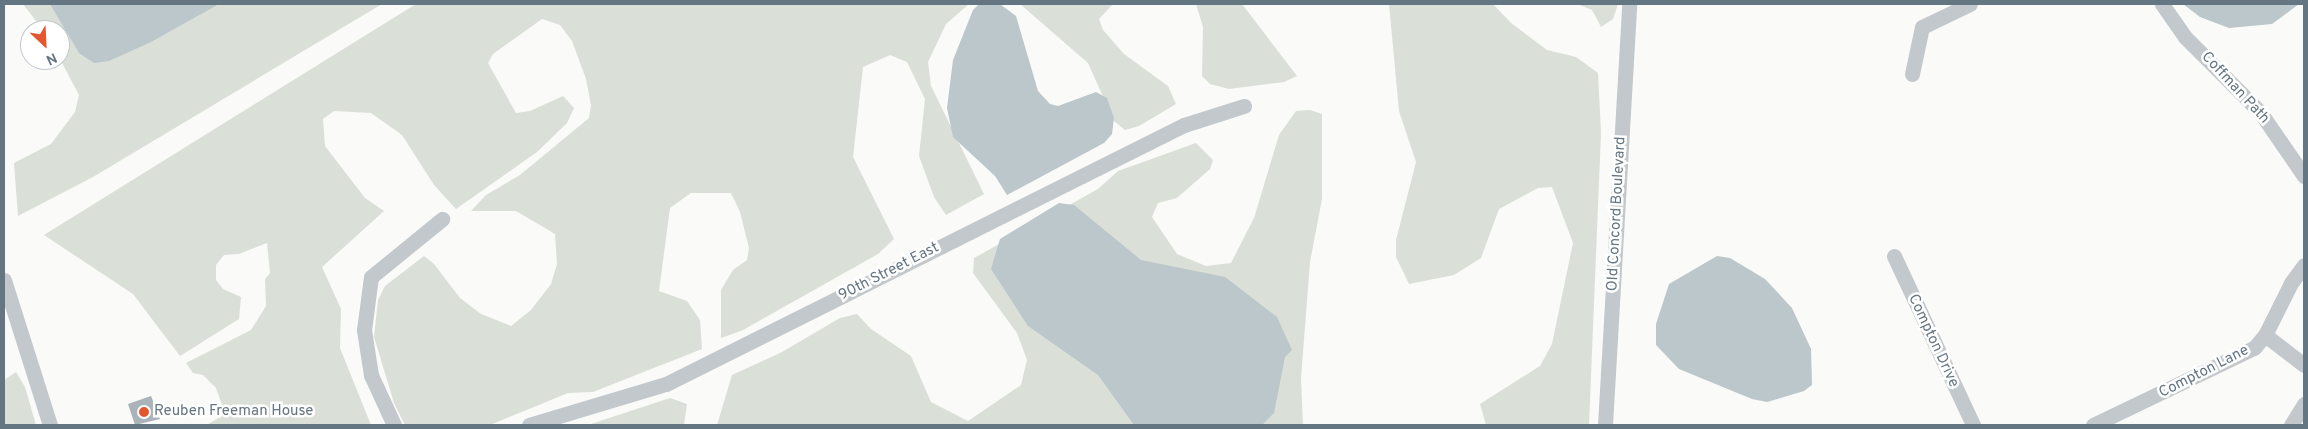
<!DOCTYPE html>
<style>
body{margin:0}
#map{position:relative;width:2308px;height:429px;overflow:hidden;background:#fafaf8;font-family:Overpass,sans-serif}
div>[style]{position:absolute}
[style*='--x']{left:calc(var(--x)*1px);top:calc(var(--y)*1px);width:calc(var(--w)*1px);rotate:calc(var(--a)*1deg)}
.green>*{inset:0;background:#dadfd7}
.water>*{inset:0;background:#bbc7cb}
.building>*{inset:0;background:#aab3b9}
.minor>*{height:15px;margin:-7.5px;padding:0 7.5px;transform-origin:7.5px;border-radius:7.5px;background:#c3c8cc}
.dots>*{width:14px;height:14px;translate:-50% -50%;box-sizing:border-box;border:2px solid #fff;border-radius:50%}
span{translate:-50% -50%;white-space:nowrap;text-align:center;line-height:1.15;-webkit-text-stroke:5px #fff;paint-order:stroke}
.street-label{font-size:15px;color:#657683}
.poi-label{font-size:15px;color:#657683}
.left{translate:0 -50%;text-align:left}
.frame{position:absolute;inset:0;border:5px solid #657683;pointer-events:none}
.north{position:absolute;left:20px;top:20px;width:50px;height:50px;box-sizing:border-box;background:#fff;border:1px solid #c1c8cd;border-radius:50%;rotate:155deg;font-size:14px;font-weight:700;line-height:20px;text-align:center;color:#657683}
.north::after{content:'';display:block;margin:auto;width:18px;height:22px;background:#e4572e;clip-path:polygon(50% 0,100% 100%,50% 72%,0 100%)}
</style>
<div id="map">
<div class="green">
<div style="clip-path:polygon(23px 4px,382px 4px,93px 177px,18px 216px,14px 163px,51px 144px,75px 112px,79px 95px,60px 59px,60px 30px,43px 30px)"></div>
<div style="clip-path:polygon(416px 4px,969px 4px,946px 24px,928px 62px,931px 86px,984px 194px,946px 215px,934px 197px,919px 156px,925px 99px,907px 62px,890px 55px,863px 67px,853px 157px,894px 239px,878px 254px,743px 330px,721px 338px,721px 290px,733px 270px,747px 260px,749px 248px,740px 212px,731px 193px,691px 193px,670px 208px,659px 291px,687px 301px,700px 320px,702px 349px,593px 392px,568px 393px,490px 425px,405px 425px,394px 403px,374px 337px,378px 300px,385px 286px,424px 256px,434px 264px,460px 298px,481px 314px,511px 326px,531px 310px,551px 284px,557px 264px,555px 234px,516px 211px,471px 211px,486px 195px,520px 175px,589px 118px,591px 105px,586px 79px,572px 41px,560px 25px,542px 19px,493px 54px,488px 63px,516px 113px,530px 111px,563px 96px,574px 108px,567px 123px,537px 152px,456px 209px,434px 185px,402px 135px,371px 113px,334px 111px,323px 119px,325px 146px,365px 198px,384px 211px,322px 267px,341px 309px,340px 348px,371px 425px,207px 425px,220px 417px,222px 405px,216px 388px,203px 375px,193px 373px,186px 363px,251px 330px,266px 306px,265px 279px,270px 273px,267px 243px,239px 254px,224px 255px,216px 265px,216px 280px,223px 289px,241px 297px,239px 319px,180px 356px,133px 294px,44px 235px)"></div>
<div style="clip-path:polygon(1020px 4px,1113px 4px,1099px 19px,1103px 30px,1124px 54px,1168px 86px,1176px 104px,1139px 126px,1125px 130px,1114px 121px,1088px 63px)"></div>
<div style="clip-path:polygon(1196px 4px,1242px 4px,1297px 76px,1284px 82px,1229px 89px,1210px 84px,1202px 76px,1203px 27px)"></div>
<div style="clip-path:polygon(1389px 4px,1493px 4px,1511px 23px,1547px 50px,1576px 57px,1598px 73px,1601px 133px,1589px 425px,1486px 425px,1480px 404px,1540px 366px,1552px 344px,1573px 243px,1552px 187px,1538px 188px,1499px 209px,1481px 258px,1454px 275px,1409px 284px,1396px 257px,1396px 240px,1416px 162px,1399px 111px)"></div>
<div style="clip-path:polygon(1577px 4px,1618px 4px,1613px 19px,1601px 27px,1592px 10px)"></div>
<div style="clip-path:polygon(1310px 110px,1322px 114px,1322px 199px,1310px 262px,1301px 378px,1303px 425px,717px 425px,732px 375px,782px 352px,840px 318px,857px 314px,871px 329px,911px 356px,931px 402px,968px 421px,1021px 385px,1027px 360px,1017px 333px,973px 273px,974px 258px,1098px 189px,1118px 171px,1196px 143px,1213px 160px,1210px 169px,1177px 198px,1158px 203px,1152px 217px,1177px 254px,1206px 266px,1231px 263px,1254px 218px,1279px 135px,1296px 111px)"></div>
<div style="clip-path:polygon(16px 372px,25px 387px,36px 425px,4px 425px,4px 380px)"></div>
<div style="clip-path:polygon(670px 398px,687px 404px,684px 425px,588px 425px)"></div>
</div>
<div class="water">
<div style="clip-path:polygon(50px 4px,219px 4px,151px 42px,109px 61px,94px 63px,79px 53px)"></div>
<div style="clip-path:polygon(979px 4px,1000px 4px,1016px 16px,1038px 91px,1050px 104px,1058px 106px,1096px 92px,1107px 98px,1114px 118px,1112px 134px,1104px 143px,1007px 195px,995px 176px,953px 137px,947px 108px,953px 60px,973px 10px)"></div>
<div style="clip-path:polygon(2183px 4px,2299px 4px,2272px 24px,2229px 28px,2200px 17px)"></div>
<div style="clip-path:polygon(1059px 203px,1074px 205px,1141px 260px,1225px 277px,1277px 317px,1292px 350px,1285px 357px,1274px 413px,1262px 425px,1134px 425px,1098px 375px,1028px 326px,991px 269px,1000px 239px)"></div>
<div style="clip-path:polygon(1717px 256px,1730px 258px,1765px 279px,1792px 308px,1811px 349px,1812px 385px,1804px 391px,1767px 402px,1752px 399px,1679px 369px,1656px 345px,1656px 324px,1669px 284px)"></div>
</div>
<div class="building">
<div style="clip-path:polygon(151px 396px,160px 419px,135px 425px,128px 404px)"></div>
</div>
<div class="minor">
<div style="--x:2162;--y:4;--w:40;--a:55.1"></div>
<div style="--x:2185;--y:37;--w:106;--a:45"></div>
<div style="--x:2260;--y:112;--w:78;--a:55.5"></div>
<div style="--x:1912;--y:74;--w:48;--a:-78"></div>
<div style="--x:1922;--y:27;--w:53;--a:-25.6"></div>
<div style="--x:1894;--y:256;--w:187;--a:64.9"></div>
<div style="--x:4;--y:280;--w:152;--a:72.4"></div>
<div style="--x:2265;--y:335;--w:49;--a:37.6"></div>
<div style="--x:394;--y:425;--w:55;--a:-114.7"></div>
<div style="--x:371;--y:375;--w:46;--a:-98.8"></div>
<div style="--x:364;--y:330;--w:53;--a:-82.5"></div>
<div style="--x:371;--y:277;--w:92;--a:-39.2"></div>
<div style="--x:529;--y:425;--w:143;--a:-16.7"></div>
<div style="--x:666;--y:384;--w:579;--a:-26.57"></div>
<div style="--x:1184;--y:125;--w:63;--a:-17.6"></div>
<div style="--x:1605;--y:425;--w:422;--a:-86.7"></div>
<div style="--x:2093;--y:425;--w:178;--a:-25.6"></div>
<div style="--x:2254;--y:348;--w:17;--a:-50"></div>
<div style="--x:2265;--y:335;--w:58;--a:-63.4"></div>
<div style="--x:2291;--y:283;--w:22;--a:-54"></div>
<div style="--x:2291;--y:425;--w:25;--a:-58"></div>
</div>
<div class="dots">
<div style="left:144px;top:412px;background:#e4572e"></div>
</div>
<div class="street-label">
<span style="left:2235px;top:88px;rotate:47deg">Coffman Path</span>
<span style="left:1617px;top:214px;rotate:-87deg">Old Concord Boulevard</span>
<span style="left:889px;top:272px;rotate:-27deg">90th Street East</span>
<span style="left:1933px;top:341px;rotate:65deg">Compton Drive</span>
<span style="left:2204px;top:372px;rotate:-27deg">Compton Lane</span>
</div>
<div class="poi-label">
<span class="left" style="left:154px;top:412px">Reuben Freeman House</span>
</div>
<div class="frame"></div>
<div class="north">N</div>
</div>
